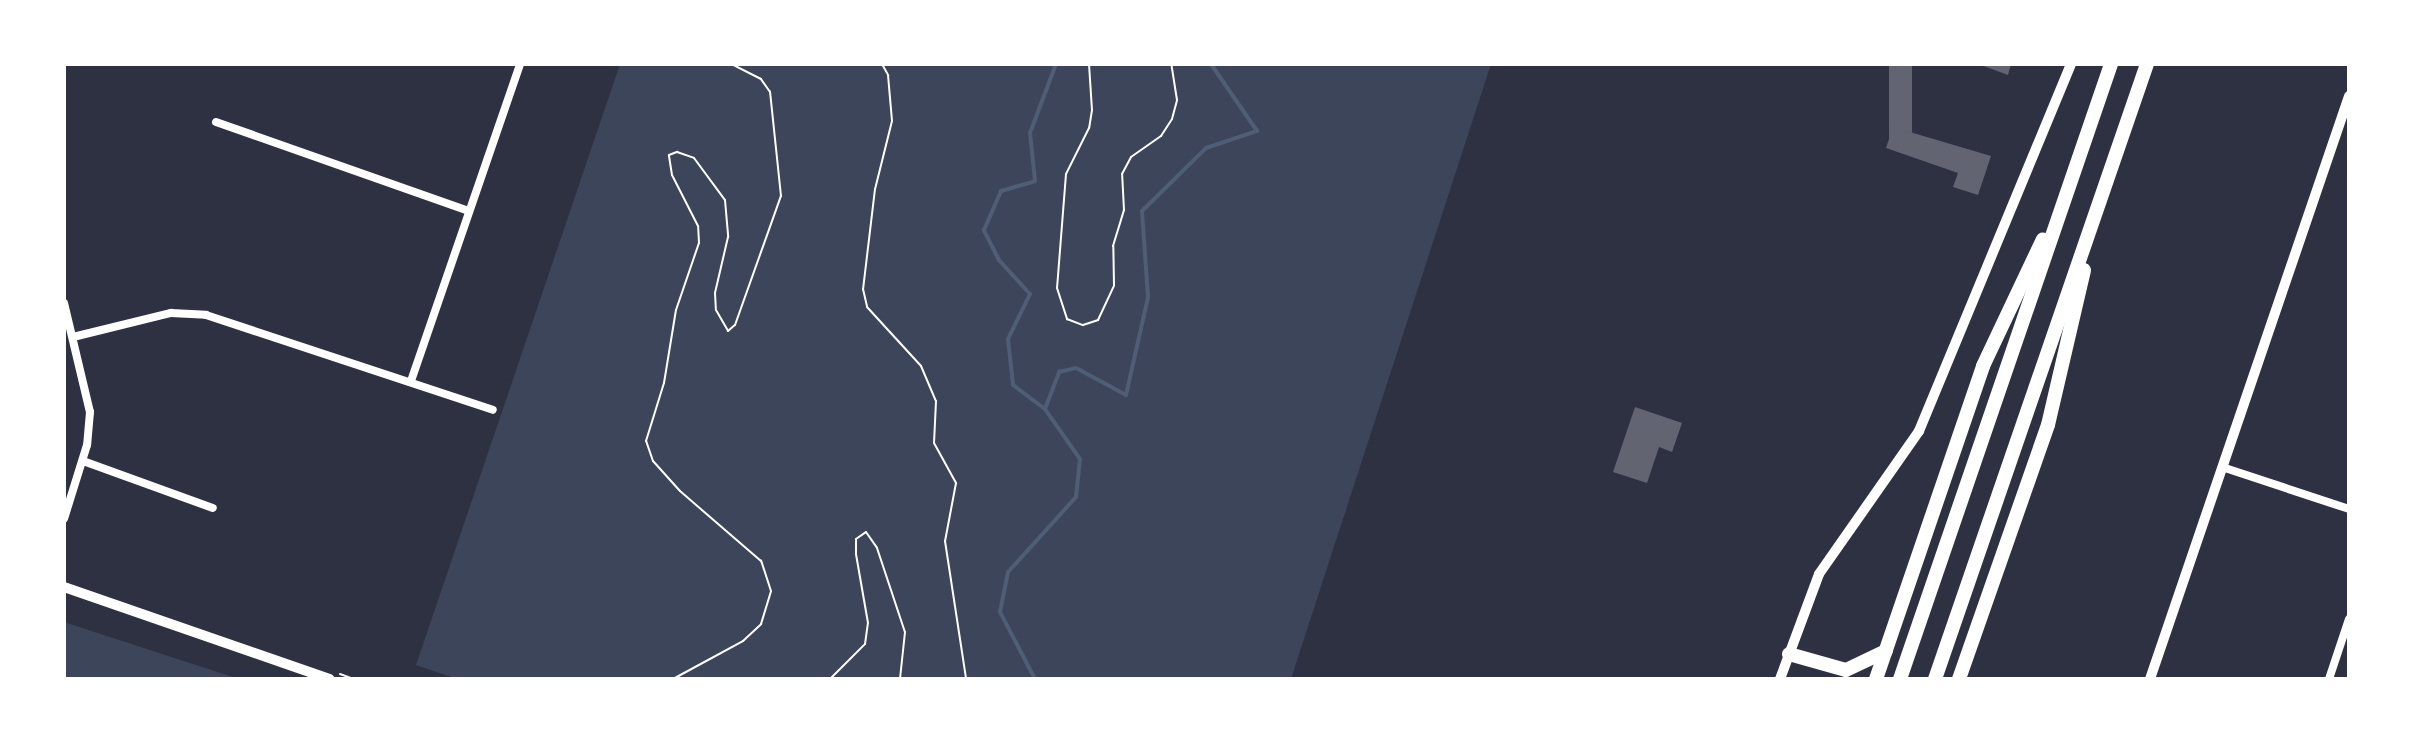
<!DOCTYPE html>
<style>
body{margin:0}
#map{position:relative;width:2413px;height:743px;overflow:hidden;background:#2d3142;font-family:Mulish,sans-serif}
div>[style]{position:absolute}
[style*='--x']{left:calc(var(--x)*1px);top:calc(var(--y)*1px);width:calc(var(--w)*1px);rotate:calc(var(--a)*1deg)}
.green>*{inset:0;background:#3c4559}
.stream>*{height:4px;margin:-2px;padding:0 2px;transform-origin:2px;border-radius:2px;background:#4f5d75}
.building>*{inset:0;background:#626471;transform-origin:0 0}
.path>*{height:2px;margin:-1px;padding:0 1px;transform-origin:1px;border-radius:1px;background:#fff}
.minor>*{height:8px;margin:-4px;padding:0 4px;transform-origin:4px;border-radius:4px;background:#fff}
.tertiary>*{height:10px;margin:-5px;padding:0 5px;transform-origin:5px;border-radius:5px;background:#fff}
.motorway>*{height:14px;margin:-7px;padding:0 7px;transform-origin:7px;border-radius:7px;background:#fff}
span{translate:-50% -50%;white-space:nowrap;text-align:center;line-height:1.15;-webkit-text-stroke:8px #fff;paint-order:stroke}
.frame{position:absolute;inset:0;border:66px solid #fff;pointer-events:none}
</style>
<div id="map">
<div class="green">
<div style="clip-path:polygon(620px 64px,1491px 64px,1291px 679px,457px 679px,416px 665px)"></div>
<div style="clip-path:polygon(64px 622px,239px 679px,64px 679px)"></div>
</div>
<div class="stream">
<div style="--x:1045;--y:409;--w:40;--a:-69"></div>
<div style="--x:1059;--y:372;--w:17;--a:-13"></div>
<div style="--x:1076;--y:368;--w:57;--a:28.4"></div>
<div style="--x:1126;--y:395;--w:100;--a:-77.3"></div>
<div style="--x:1148;--y:297;--w:86;--a:-94"></div>
<div style="--x:1142;--y:211;--w:90;--a:-44.5"></div>
<div style="--x:1206;--y:148;--w:54;--a:-18.4"></div>
<div style="--x:1257;--y:131;--w:81;--a:-124.5"></div>
<div style="--x:1035;--y:679;--w:76;--a:-117.6"></div>
<div style="--x:1000;--y:612;--w:41;--a:-78.7"></div>
<div style="--x:1008;--y:572;--w:101;--a:-47.8"></div>
<div style="--x:1076;--y:497;--w:38;--a:-84"></div>
<div style="--x:1080;--y:459;--w:61;--a:-125"></div>
<div style="--x:1045;--y:409;--w:40;--a:-143"></div>
<div style="--x:1013;--y:385;--w:46;--a:-96.2"></div>
<div style="--x:1008;--y:339;--w:50;--a:-63.9"></div>
<div style="--x:1030;--y:294;--w:46;--a:-132.4"></div>
<div style="--x:999;--y:260;--w:34;--a:-117"></div>
<div style="--x:984;--y:230;--w:43;--a:-66.4"></div>
<div style="--x:1001;--y:191;--w:35;--a:-16"></div>
<div style="--x:1035;--y:181;--w:48;--a:-95.9"></div>
<div style="--x:1030;--y:133;--w:74;--a:-69.4"></div>
</div>
<div class="building">
<div style="left:1889px;top:64px;width:23px;height:83px"></div>
<div style="clip-path:polygon(1978px 64px,2011px 64px,2008px 75px)"></div>
<div style="clip-path:polygon(1893px 127px,1991px 156px,1978px 195px,1953px 187px,1958px 173px,1886px 148px)"></div>
<div style="clip-path:polygon(1635px 407px,1682px 423px,1672px 452px,1659px 447px,1647px 483px,1613px 472px)"></div>
</div>
<div class="path">
<div style="--x:882;--y:64;--w:13;--a:61"></div>
<div style="--x:888;--y:75;--w:46;--a:85"></div>
<div style="--x:892;--y:121;--w:70;--a:104"></div>
<div style="--x:875;--y:189;--w:101;--a:96.8"></div>
<div style="--x:863;--y:289;--w:18;--a:77"></div>
<div style="--x:867;--y:307;--w:80;--a:47.5"></div>
<div style="--x:921;--y:366;--w:38;--a:67"></div>
<div style="--x:936;--y:401;--w:42;--a:92.7"></div>
<div style="--x:934;--y:443;--w:46;--a:61.2"></div>
<div style="--x:956;--y:483;--w:59;--a:100.7"></div>
<div style="--x:945;--y:541;--w:140;--a:81.3"></div>
<div style="--x:1089;--y:64;--w:46;--a:86.3"></div>
<div style="--x:1092;--y:110;--w:18;--a:99"></div>
<div style="--x:1089;--y:128;--w:51;--a:116.6"></div>
<div style="--x:1066;--y:174;--w:114;--a:94.5"></div>
<div style="--x:1057;--y:288;--w:33;--a:72"></div>
<div style="--x:1067;--y:319;--w:17;--a:21"></div>
<div style="--x:1083;--y:325;--w:16;--a:-18"></div>
<div style="--x:1098;--y:320;--w:38;--a:-65"></div>
<div style="--x:1114;--y:285;--w:39;--a:-91"></div>
<div style="--x:1113;--y:246;--w:38;--a:-73"></div>
<div style="--x:1124;--y:210;--w:36;--a:-93"></div>
<div style="--x:1122;--y:174;--w:19;--a:-62"></div>
<div style="--x:1131;--y:157;--w:37;--a:-35"></div>
<div style="--x:1161;--y:136;--w:20;--a:-57"></div>
<div style="--x:1172;--y:119;--w:20;--a:-75"></div>
<div style="--x:1177;--y:100;--w:36;--a:-99"></div>
<div style="--x:340;--y:674;--w:15;--a:20"></div>
<div style="--x:673;--y:679;--w:80;--a:-28.5"></div>
<div style="--x:743;--y:641;--w:25;--a:-43"></div>
<div style="--x:761;--y:624;--w:34;--a:-73"></div>
<div style="--x:771;--y:591;--w:32;--a:-108"></div>
<div style="--x:761;--y:561;--w:107;--a:-139.2"></div>
<div style="--x:680;--y:491;--w:40;--a:-132"></div>
<div style="--x:653;--y:461;--w:21;--a:-109"></div>
<div style="--x:646;--y:441;--w:61;--a:-72.8"></div>
<div style="--x:664;--y:383;--w:74;--a:-80.7"></div>
<div style="--x:676;--y:310;--w:71;--a:-71.1"></div>
<div style="--x:699;--y:243;--w:17;--a:-93"></div>
<div style="--x:698;--y:226;--w:57;--a:-117"></div>
<div style="--x:672;--y:175;--w:20;--a:-99"></div>
<div style="--x:669;--y:155;--w:9;--a:-21"></div>
<div style="--x:677;--y:152;--w:18;--a:19"></div>
<div style="--x:694;--y:158;--w:52;--a:53.6"></div>
<div style="--x:725;--y:200;--w:37;--a:85"></div>
<div style="--x:728;--y:237;--w:57;--a:103.1"></div>
<div style="--x:715;--y:293;--w:17;--a:87"></div>
<div style="--x:716;--y:310;--w:24;--a:60"></div>
<div style="--x:728;--y:331;--w:9;--a:-41"></div>
<div style="--x:735;--y:325;--w:137;--a:-70.4"></div>
<div style="--x:781;--y:196;--w:105;--a:-96"></div>
<div style="--x:770;--y:92;--w:16;--a:-125"></div>
<div style="--x:761;--y:79;--w:33;--a:-153"></div>
<div style="--x:830;--y:679;--w:49;--a:-45"></div>
<div style="--x:865;--y:644;--w:21;--a:-82"></div>
<div style="--x:868;--y:623;--w:70;--a:-99.9"></div>
<div style="--x:856;--y:554;--w:15;--a:-90"></div>
<div style="--x:856;--y:539;--w:12;--a:-35"></div>
<div style="--x:866;--y:532;--w:19;--a:55"></div>
<div style="--x:877;--y:548;--w:89;--a:71.6"></div>
<div style="--x:905;--y:632;--w:47;--a:96.1"></div>
</div>
<div class="minor">
<div style="--x:216;--y:122;--w:268;--a:19.4"></div>
<div style="--x:64;--y:303;--w:112;--a:76.6"></div>
<div style="--x:90;--y:412;--w:33;--a:95"></div>
<div style="--x:87;--y:445;--w:77;--a:107.3"></div>
<div style="--x:73;--y:337;--w:101;--a:-13.8"></div>
<div style="--x:171;--y:313;--w:35;--a:3"></div>
<div style="--x:206;--y:315;--w:302;--a:18.3"></div>
<div style="--x:411;--y:381;--w:335;--a:-71"></div>
<div style="--x:83;--y:461;--w:138;--a:19.9"></div>
<div style="--x:2222;--y:467;--w:134;--a:18.3"></div>
<div style="--x:2329;--y:679;--w:63;--a:-71.6"></div>
</div>
<div class="tertiary">
<div style="--x:64;--y:587;--w:281;--a:19.1"></div>
<div style="--x:1780;--y:679;--w:112;--a:-69.6"></div>
<div style="--x:1819;--y:574;--w:174;--a:-55"></div>
<div style="--x:1919;--y:431;--w:397;--a:-67.5"></div>
<div style="--x:2150;--y:679;--w:616;--a:-71.15"></div>
</div>
<div class="motorway">
<div style="--x:1789;--y:654;--w:59;--a:15.7"></div>
<div style="--x:1846;--y:670;--w:44;--a:-25.4"></div>
<div style="--x:1876;--y:679;--w:331;--a:-71.1"></div>
<div style="--x:1983;--y:366;--w:140;--a:-64.7"></div>
<div style="--x:1900;--y:679;--w:650;--a:-71.06"></div>
<div style="--x:1935;--y:679;--w:651;--a:-70.98"></div>
<div style="--x:1959;--y:679;--w:269;--a:-70.7"></div>
<div style="--x:2048;--y:425;--w:159;--a:-76.9"></div>
</div>
<div class="frame"></div>
</div>
